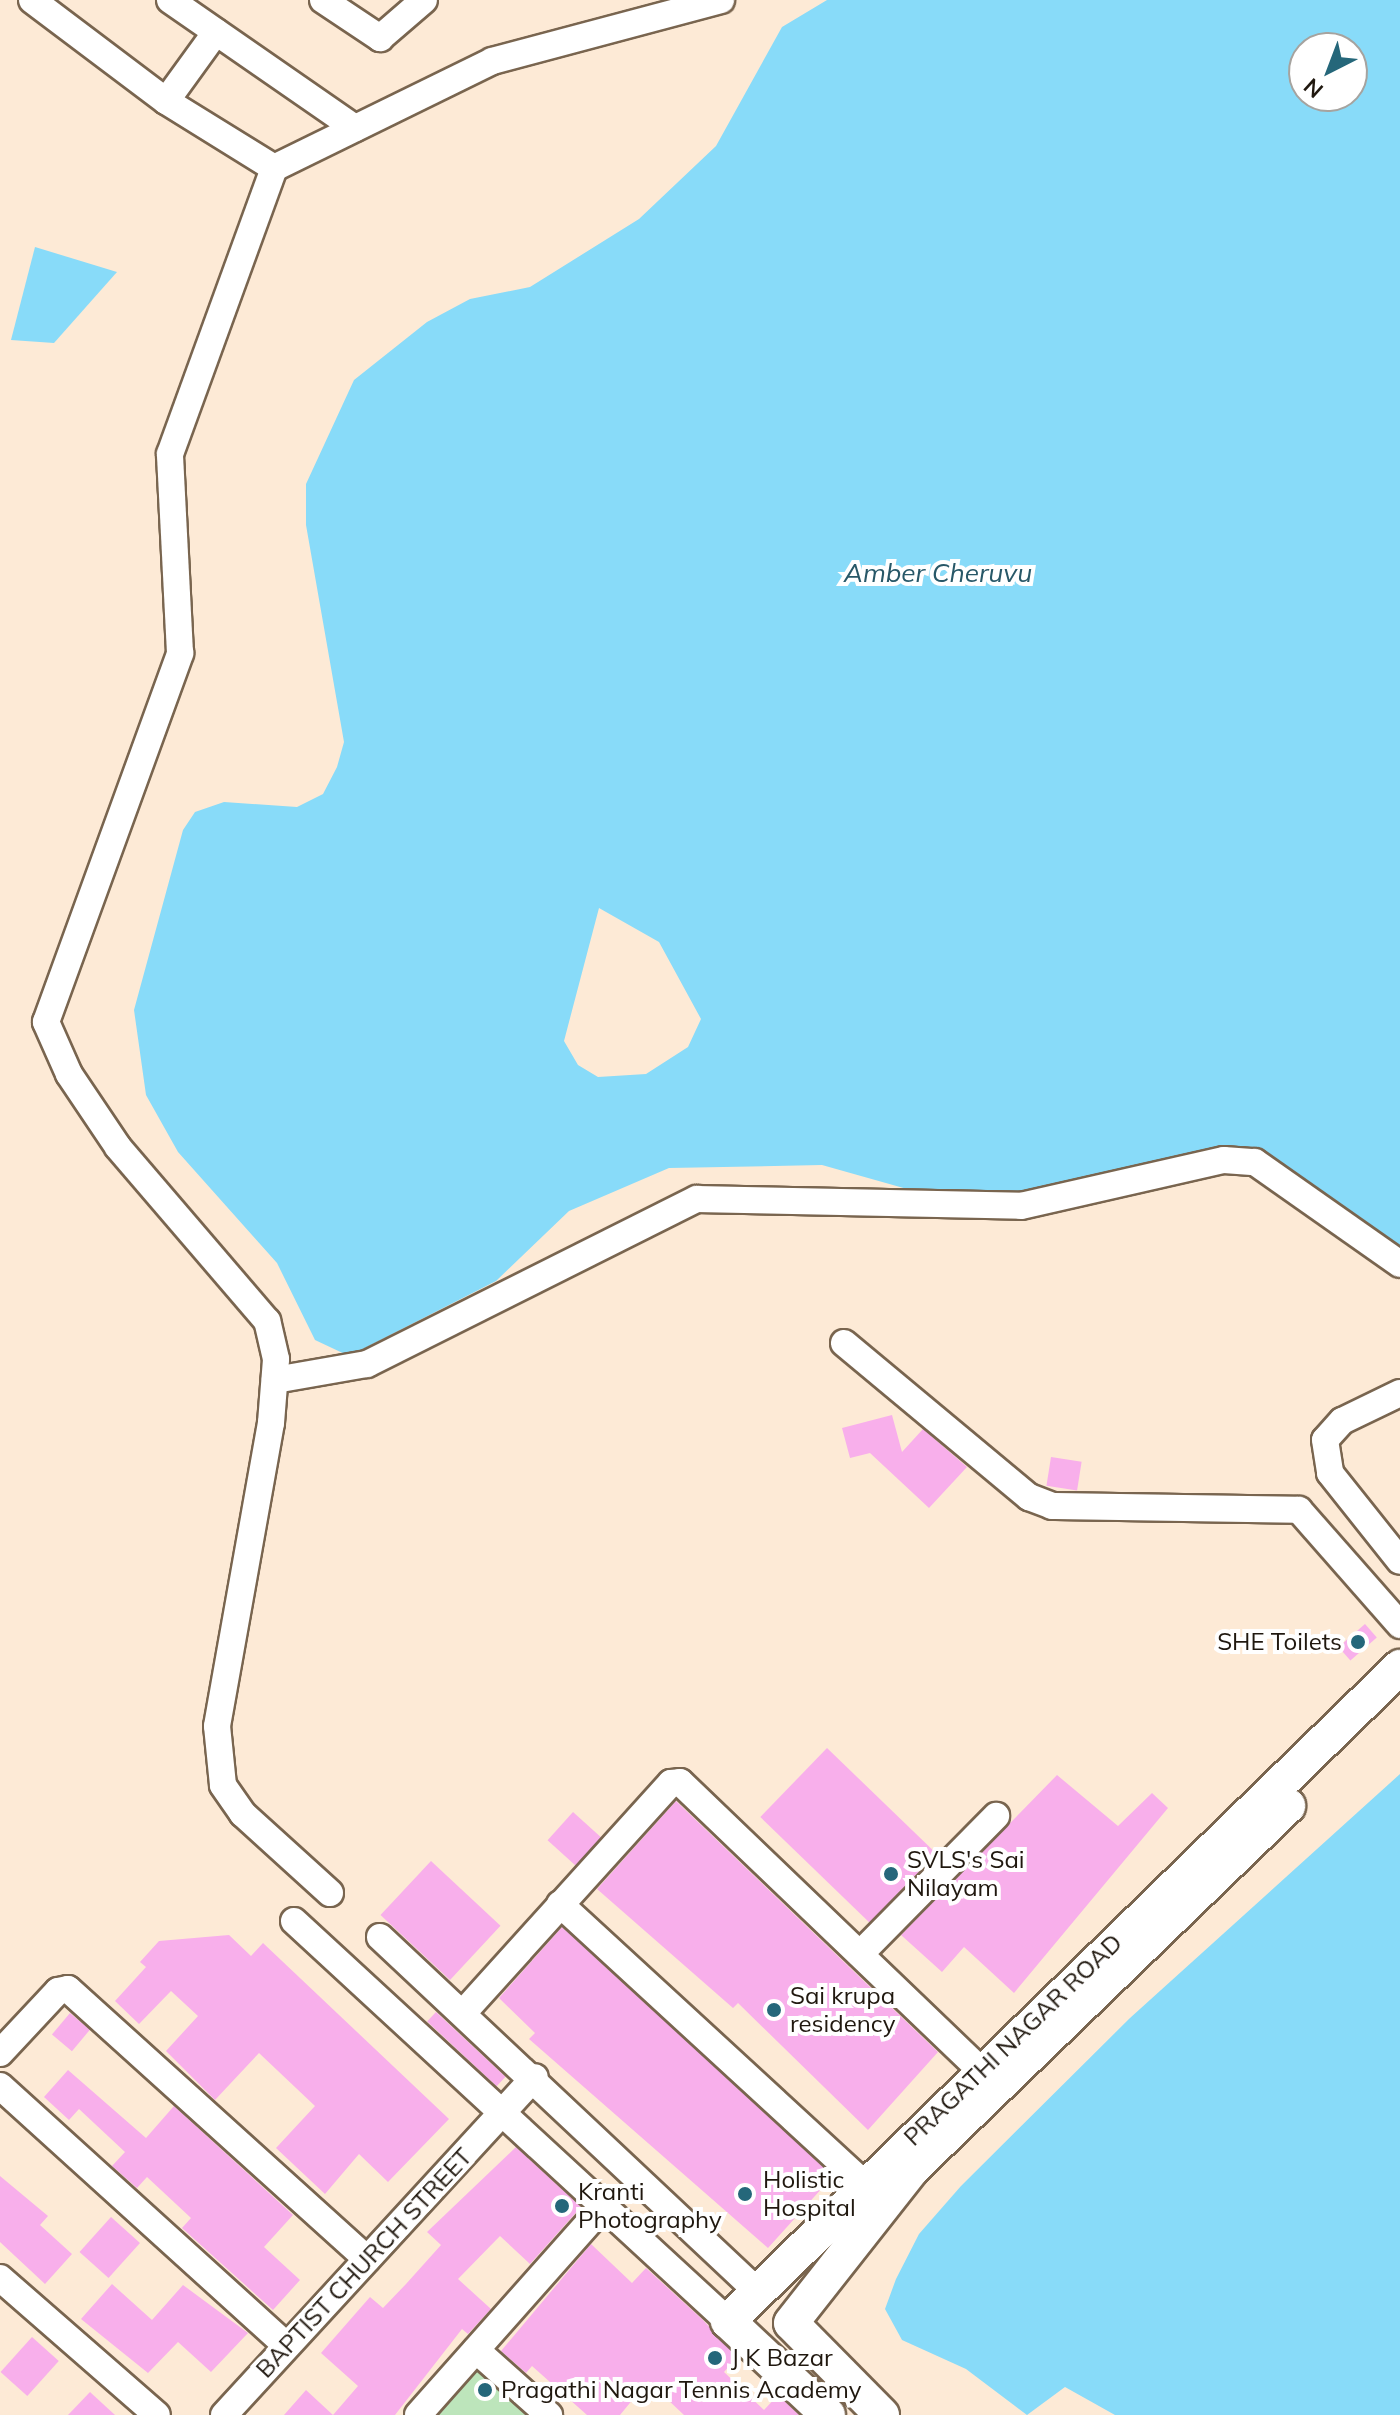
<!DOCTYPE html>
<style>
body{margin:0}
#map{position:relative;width:1400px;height:2415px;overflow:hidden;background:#fdead6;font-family:Mulish,sans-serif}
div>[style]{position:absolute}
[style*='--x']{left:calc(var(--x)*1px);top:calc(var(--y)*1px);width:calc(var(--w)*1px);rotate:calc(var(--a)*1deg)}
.green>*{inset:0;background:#bde5bb}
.water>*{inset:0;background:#88dbf9}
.building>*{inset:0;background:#f8afeb;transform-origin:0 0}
.roads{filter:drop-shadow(2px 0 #79654f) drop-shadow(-2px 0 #79654f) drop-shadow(0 2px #79654f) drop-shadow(0 -2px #79654f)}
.minor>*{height:26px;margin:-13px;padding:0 13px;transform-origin:13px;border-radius:13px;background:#fff}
.major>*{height:34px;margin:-17px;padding:0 17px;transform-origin:17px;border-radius:17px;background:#fff}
.dots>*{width:22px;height:22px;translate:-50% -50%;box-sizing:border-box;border:4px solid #fff;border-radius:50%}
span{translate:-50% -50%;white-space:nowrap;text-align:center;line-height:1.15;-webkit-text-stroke:8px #fff;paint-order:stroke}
.poi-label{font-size:24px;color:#20180f}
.right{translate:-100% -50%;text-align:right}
.left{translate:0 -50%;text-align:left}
.street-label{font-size:24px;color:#20180f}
.water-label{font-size:26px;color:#285868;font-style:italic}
.north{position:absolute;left:1288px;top:32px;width:80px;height:80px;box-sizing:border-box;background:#fff;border:2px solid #a6a39f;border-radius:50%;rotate:222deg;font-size:22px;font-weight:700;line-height:32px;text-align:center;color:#20180f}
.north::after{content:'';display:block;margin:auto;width:28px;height:36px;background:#25677a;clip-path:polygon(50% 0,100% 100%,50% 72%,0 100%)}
</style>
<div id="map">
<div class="green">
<div style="clip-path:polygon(482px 2364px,538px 2415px,436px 2415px)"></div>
</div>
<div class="water">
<div style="clip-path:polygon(evenodd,827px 0,1400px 0,1400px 1256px,1282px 1164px,1232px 1151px,1109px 1181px,1082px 1179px,1022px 1198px,968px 1190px,939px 1198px,822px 1165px,669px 1168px,569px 1211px,496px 1281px,349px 1356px,315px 1340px,277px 1263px,178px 1152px,146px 1095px,134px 1010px,183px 830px,195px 812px,224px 802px,297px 807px,323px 794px,337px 767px,344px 742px,306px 525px,306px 484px,354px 380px,427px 322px,470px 299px,530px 287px,639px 219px,716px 146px,782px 27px,827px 0,1304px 48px,1352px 48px,1352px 96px,1304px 96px,1304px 48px,827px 0,599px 908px,659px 942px,701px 1019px,688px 1047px,646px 1074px,598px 1077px,578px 1065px,564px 1041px,599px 908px)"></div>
<div style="clip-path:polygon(35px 247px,117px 272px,54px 343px,11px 340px)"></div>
<div style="clip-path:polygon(1400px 1774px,1400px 2415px,1115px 2415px,1065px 2387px,1027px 2415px,966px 2369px,902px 2340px,885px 2309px,896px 2279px,919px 2234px,961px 2186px,1130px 2018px)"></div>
</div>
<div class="building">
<div style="clip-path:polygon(892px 1415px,902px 1452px,923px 1429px,967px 1467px,929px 1508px,870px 1453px,850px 1458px,842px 1428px)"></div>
<div style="left:1051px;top:1457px;width:31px;height:29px;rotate:9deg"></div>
<div style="left:1365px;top:1624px;width:18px;height:35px;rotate:49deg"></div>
<div style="left:827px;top:1748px;width:152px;height:96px;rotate:44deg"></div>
<div style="clip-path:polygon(1057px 1775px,1118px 1826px,1152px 1793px,1168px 1808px,1014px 1993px,964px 1947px,942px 1972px,901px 1935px)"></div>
<div style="clip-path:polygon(676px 1801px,938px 2052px,868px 2130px,738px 2003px,733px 2008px,597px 1889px)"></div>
<div style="left:573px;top:1812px;width:38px;height:38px;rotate:42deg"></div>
<div style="left:431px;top:1861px;width:95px;height:74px;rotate:43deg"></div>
<div style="clip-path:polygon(562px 1927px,833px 2176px,768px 2248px,529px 2039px,535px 2033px,499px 1998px)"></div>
<div style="clip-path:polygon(229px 1935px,251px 1956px,263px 1943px,449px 2119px,388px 2182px,359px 2154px,325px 2194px,276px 2148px,315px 2106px,259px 2053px,215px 2100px,166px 2051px,198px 2016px,171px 1991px,139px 2024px,115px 2001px,146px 1967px,140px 1962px,159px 1941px)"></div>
<div style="left:436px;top:2012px;width:95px;height:13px;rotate:43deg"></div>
<div style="left:70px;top:2013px;width:26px;height:28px;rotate:40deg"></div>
<div style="clip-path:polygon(68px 2070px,146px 2138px,174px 2106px,293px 2215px,264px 2247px,300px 2280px,273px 2310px,182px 2228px,191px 2218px,147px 2177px,137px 2188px,112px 2166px,125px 2152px,79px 2109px,69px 2120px,44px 2097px)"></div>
<div style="clip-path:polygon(516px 2147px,581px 2207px,530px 2264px,500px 2236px,458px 2279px,491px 2309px,468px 2334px,462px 2329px,395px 2415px,284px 2415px,306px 2390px,333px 2415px,358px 2386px,321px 2353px,370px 2297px,383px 2308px,406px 2284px,441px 2245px,427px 2232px)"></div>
<div style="clip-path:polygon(0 2176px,48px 2216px,40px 2225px,72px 2254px,45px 2284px,0 2242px)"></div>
<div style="left:111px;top:2217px;width:39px;height:47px;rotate:42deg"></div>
<div style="clip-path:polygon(591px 2244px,632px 2283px,646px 2268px,703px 2320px,737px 2357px,724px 2372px,764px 2410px,778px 2395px,799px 2415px,684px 2415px,648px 2381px,620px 2415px,587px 2415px,532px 2366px,526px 2373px,501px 2351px)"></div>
<div style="clip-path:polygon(112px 2284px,152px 2320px,183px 2285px,248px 2333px,211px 2372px,178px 2342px,148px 2373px,81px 2319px)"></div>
<div style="left:32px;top:2337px;width:36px;height:47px;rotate:42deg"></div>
<div style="clip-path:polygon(90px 2392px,115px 2415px,68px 2415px)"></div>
</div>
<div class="roads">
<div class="minor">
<div style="--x:32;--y:0;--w:168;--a:37"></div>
<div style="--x:170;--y:0;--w:225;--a:34.7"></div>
<div style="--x:323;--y:0;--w:69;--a:33.7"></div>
<div style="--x:380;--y:38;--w:58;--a:-40.8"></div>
<div style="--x:216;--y:32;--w:85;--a:125.9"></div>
<div style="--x:166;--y:101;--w:127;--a:31.8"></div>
<div style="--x:844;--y:1343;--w:241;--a:39.8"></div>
<div style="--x:1029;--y:1497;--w:25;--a:21"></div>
<div style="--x:1052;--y:1506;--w:247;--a:0.9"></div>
<div style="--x:1299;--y:1510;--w:153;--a:48.7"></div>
<div style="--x:275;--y:1380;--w:93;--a:-9.9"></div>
<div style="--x:367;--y:1364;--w:369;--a:-26.6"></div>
<div style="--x:697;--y:1199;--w:324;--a:1.2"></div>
<div style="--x:1021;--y:1206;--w:208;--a:-12.8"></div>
<div style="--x:1224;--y:1160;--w:31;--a:4"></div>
<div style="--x:1255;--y:1162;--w:177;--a:35.1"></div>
<div style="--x:1400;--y:1393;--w:64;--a:154.2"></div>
<div style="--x:1342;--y:1421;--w:25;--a:132"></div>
<div style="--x:1325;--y:1440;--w:33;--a:81"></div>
<div style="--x:1330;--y:1473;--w:112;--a:51.5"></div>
<div style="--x:330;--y:1893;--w:118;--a:-137.8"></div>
<div style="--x:243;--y:1814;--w:35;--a:-125"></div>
<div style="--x:223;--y:1785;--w:59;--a:-95.8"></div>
<div style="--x:217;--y:1726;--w:308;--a:-79.9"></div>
<div style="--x:271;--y:1423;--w:64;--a:-85.5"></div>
<div style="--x:276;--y:1359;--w:39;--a:-103"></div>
<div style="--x:267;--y:1321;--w:229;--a:-130.6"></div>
<div style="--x:118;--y:1147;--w:88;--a:-123.9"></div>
<div style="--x:69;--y:1074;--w:57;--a:-113.9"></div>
<div style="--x:46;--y:1022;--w:393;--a:-70"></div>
<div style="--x:180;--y:653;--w:199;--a:-92.9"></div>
<div style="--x:170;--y:454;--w:304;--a:-70"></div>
<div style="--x:274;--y:168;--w:243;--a:-26.1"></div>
<div style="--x:492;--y:61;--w:237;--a:-14.9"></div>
<div style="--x:560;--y:1904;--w:414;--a:42.6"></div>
<div style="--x:294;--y:1921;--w:590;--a:42.67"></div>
<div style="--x:380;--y:1937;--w:517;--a:43.2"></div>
<div style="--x:860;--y:1954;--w:194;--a:-45.4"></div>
<div style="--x:463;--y:2013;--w:310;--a:-47.9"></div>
<div style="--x:671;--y:1783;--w:9;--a:-6"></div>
<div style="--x:680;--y:1782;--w:416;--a:43.8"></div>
<div style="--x:0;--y:2053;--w:85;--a:-46.9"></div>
<div style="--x:58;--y:1991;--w:10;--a:-11"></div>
<div style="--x:68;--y:1989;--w:403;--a:42.1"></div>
<div style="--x:0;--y:2086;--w:387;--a:42.2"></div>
<div style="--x:0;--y:2278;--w:208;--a:41.1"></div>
<div style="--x:476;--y:2350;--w:98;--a:41.7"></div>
<div style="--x:224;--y:2415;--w:459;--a:-47.4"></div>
<div style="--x:418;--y:2415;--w:283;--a:-48.4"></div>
</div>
<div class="major">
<div style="--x:828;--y:2415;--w:137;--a:-136.8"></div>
<div style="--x:728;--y:2321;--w:938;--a:-44.22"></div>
<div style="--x:882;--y:2415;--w:129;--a:-134.7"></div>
<div style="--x:791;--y:2323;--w:196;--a:-51.8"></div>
<div style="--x:912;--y:2169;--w:523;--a:-43.99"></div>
</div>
</div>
<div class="dots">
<div style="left:1358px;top:1642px;background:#25677a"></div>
<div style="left:891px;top:1874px;background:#25677a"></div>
<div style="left:774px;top:2010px;background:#25677a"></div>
<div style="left:745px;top:2194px;background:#25677a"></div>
<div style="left:562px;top:2206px;background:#25677a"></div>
<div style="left:715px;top:2358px;background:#25677a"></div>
<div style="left:485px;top:2390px;background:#25677a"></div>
</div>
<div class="poi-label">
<span class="right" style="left:1342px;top:1642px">SHE Toilets</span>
<span class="left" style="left:907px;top:1874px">SVLS's Sai<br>Nilayam</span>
<span class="left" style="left:790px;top:2010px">Sai krupa<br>residency</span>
<span class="left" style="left:763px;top:2194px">Holistic<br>Hospital</span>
<span class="left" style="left:578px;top:2206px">Kranti<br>Photography</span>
<span class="left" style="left:731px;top:2358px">J K Bazar</span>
<span class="left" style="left:501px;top:2390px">Pragathi Nagar Tennis Academy</span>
</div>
<div class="street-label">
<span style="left:1013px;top:2040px;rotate:-44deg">PRAGATHI NAGAR ROAD</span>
<span style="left:364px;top:2263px;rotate:-47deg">BAPTIST CHURCH STREET</span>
</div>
<div class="water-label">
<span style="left:938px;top:573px">Amber Cheruvu</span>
</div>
<div class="north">N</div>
</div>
